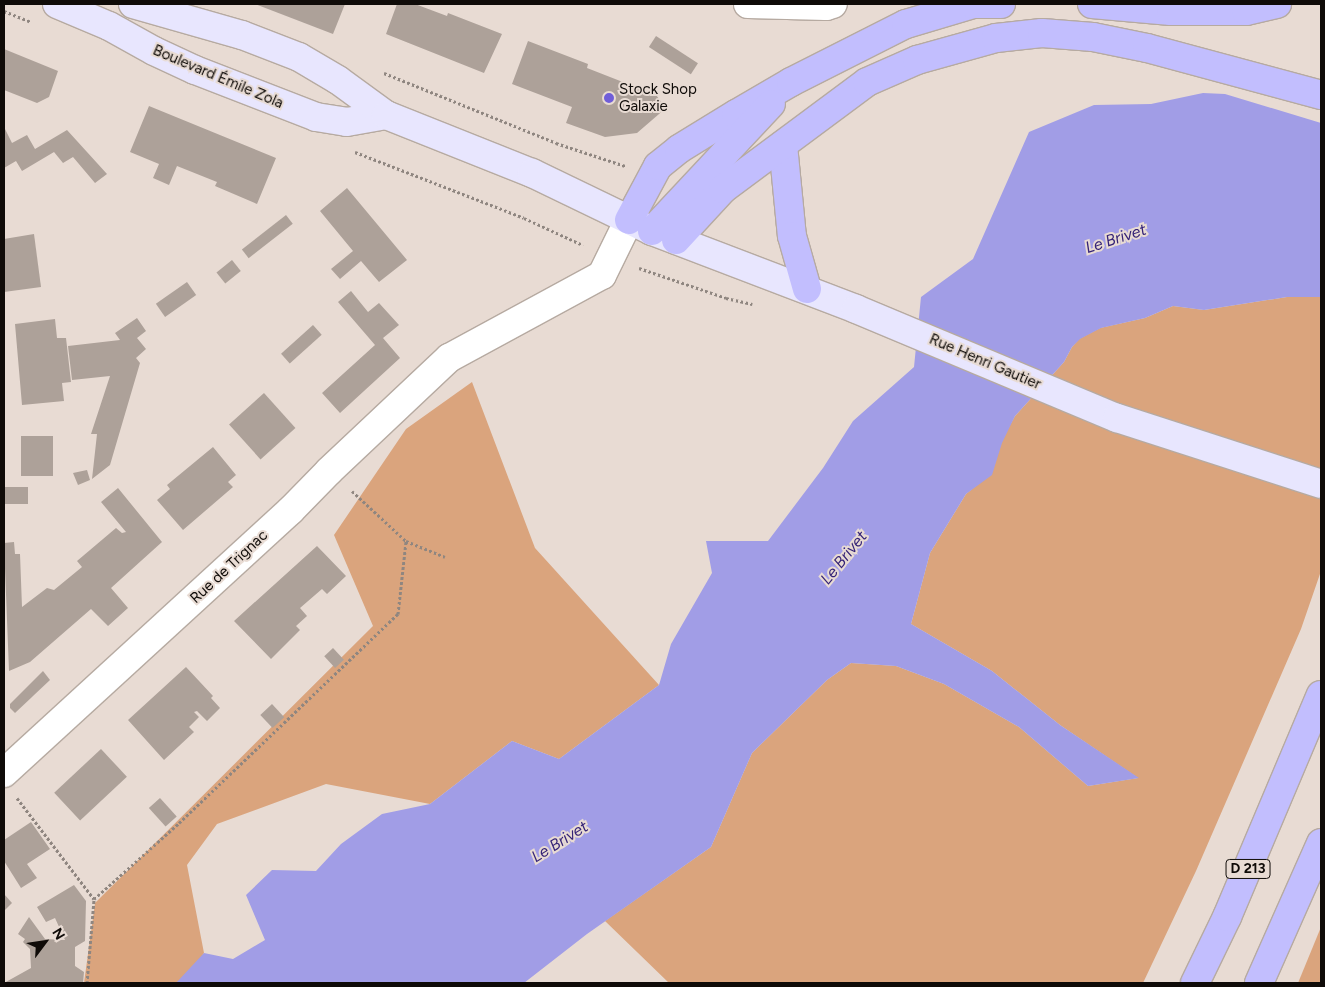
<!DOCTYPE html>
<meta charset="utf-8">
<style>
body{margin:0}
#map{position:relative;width:1325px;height:987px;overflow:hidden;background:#e8dbd3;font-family:Figtree,sans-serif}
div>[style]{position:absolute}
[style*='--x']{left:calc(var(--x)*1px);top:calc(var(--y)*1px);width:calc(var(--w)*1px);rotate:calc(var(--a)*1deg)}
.green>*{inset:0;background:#daa47d}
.water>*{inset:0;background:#a19de6}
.building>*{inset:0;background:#ada199;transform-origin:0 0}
.path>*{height:3px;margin-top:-1.5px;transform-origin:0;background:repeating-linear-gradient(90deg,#8f8680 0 2.5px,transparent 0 5px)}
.roads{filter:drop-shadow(1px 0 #b6aaa1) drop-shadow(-1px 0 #b6aaa1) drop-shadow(0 1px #b6aaa1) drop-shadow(0 -1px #b6aaa1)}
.minor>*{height:28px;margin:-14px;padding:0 14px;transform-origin:14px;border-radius:14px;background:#fff}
.secondary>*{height:28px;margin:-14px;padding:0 14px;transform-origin:14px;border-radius:14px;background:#e8e6fe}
.trunk>*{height:28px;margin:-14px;padding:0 14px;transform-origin:14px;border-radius:14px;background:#c2befe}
.dots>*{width:14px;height:14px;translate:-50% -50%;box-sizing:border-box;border:2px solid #e8dbd3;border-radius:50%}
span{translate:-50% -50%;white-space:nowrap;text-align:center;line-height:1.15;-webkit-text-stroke:4px #e8dbd3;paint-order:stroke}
.shield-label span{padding:1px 4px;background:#e8dbd3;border:1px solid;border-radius:4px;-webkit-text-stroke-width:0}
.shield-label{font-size:14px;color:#0f0b08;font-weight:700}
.street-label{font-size:15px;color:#0f0b08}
.poi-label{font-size:15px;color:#0f0b08}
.left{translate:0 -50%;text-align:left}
.water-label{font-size:16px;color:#352377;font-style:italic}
.frame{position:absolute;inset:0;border:5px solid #0f0b08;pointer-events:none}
.north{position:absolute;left:20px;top:917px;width:50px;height:50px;-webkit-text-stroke:4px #e8dbd3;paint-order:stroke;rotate:59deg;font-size:14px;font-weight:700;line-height:20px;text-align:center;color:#0f0b08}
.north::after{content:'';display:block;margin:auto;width:18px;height:22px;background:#0f0b08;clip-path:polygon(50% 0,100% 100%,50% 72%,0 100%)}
</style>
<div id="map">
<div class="green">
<div style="clip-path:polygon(1287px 297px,1321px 297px,1321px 571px,1301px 629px,1196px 871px,1143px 983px,669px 983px,605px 921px,711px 847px,752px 753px,827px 680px,851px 663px,896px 666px,944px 684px,1019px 727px,1088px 786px,1138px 778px,1060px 725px,992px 671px,911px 624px,930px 553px,966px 494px,977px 485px,1015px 416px,1064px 362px,1072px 347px,1079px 339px,1100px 328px,1145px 318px,1173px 306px,1204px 310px)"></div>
<div style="clip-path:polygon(472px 382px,535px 548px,659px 685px,559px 759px,512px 741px,430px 804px,326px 784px,217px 824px,187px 865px,204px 953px,183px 983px,84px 983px,95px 903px,373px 626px,334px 535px,406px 429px)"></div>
<div style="clip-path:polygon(1321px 927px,1321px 983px,1298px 983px)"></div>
</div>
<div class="water">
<div style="clip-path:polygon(1203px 93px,1225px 94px,1321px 123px,1321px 297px,1287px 297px,1204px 310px,1173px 306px,1145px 318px,1101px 328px,1080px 339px,1072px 347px,1064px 362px,1015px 416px,1002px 443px,992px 475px,966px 494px,930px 553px,911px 624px,992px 671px,1060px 725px,1139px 778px,1088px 786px,1019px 727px,944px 684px,896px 666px,851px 663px,827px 680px,752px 753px,711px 847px,587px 934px,524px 983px,176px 983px,204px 953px,233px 959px,265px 940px,246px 895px,272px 870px,316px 871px,341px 844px,382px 814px,430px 804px,512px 741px,559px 759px,659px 685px,671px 644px,712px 573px,706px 541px,768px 541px,823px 468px,853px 421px,914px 367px,921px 297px,973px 259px,1029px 132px,1094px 105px,1151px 104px)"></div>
</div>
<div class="building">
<div style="clip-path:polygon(255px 4px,345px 4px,333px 34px)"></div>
<div style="clip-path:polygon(397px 4px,415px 4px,447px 16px,448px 13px,502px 34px,484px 73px,386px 34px)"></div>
<div style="left:656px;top:36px;width:50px;height:13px;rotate:33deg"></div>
<div style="clip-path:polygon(528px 41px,588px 64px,587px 68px,656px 95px,666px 108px,637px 133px,605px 137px,566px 123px,572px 107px,512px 84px)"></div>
<div style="clip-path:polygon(4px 49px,58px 71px,49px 97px,37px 103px,4px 90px)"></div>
<div style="clip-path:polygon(149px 106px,276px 158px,257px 204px,215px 186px,217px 182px,177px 166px,169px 185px,153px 178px,159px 164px,130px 152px)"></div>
<div style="clip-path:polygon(4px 127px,12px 143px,27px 135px,35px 149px,67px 130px,107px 174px,95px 183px,73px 157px,63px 163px,54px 152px,22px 171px,16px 161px,4px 168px)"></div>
<div style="clip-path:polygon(347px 188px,407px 260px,379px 282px,361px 261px,340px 279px,331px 269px,353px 251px,320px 211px)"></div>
<div style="left:286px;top:215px;width:11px;height:56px;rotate:52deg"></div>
<div style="clip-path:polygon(34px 234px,41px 287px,4px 292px,4px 239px)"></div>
<div style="left:232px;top:260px;width:14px;height:20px;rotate:51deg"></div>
<div style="left:187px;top:282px;width:16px;height:38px;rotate:55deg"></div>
<div style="clip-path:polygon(351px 291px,368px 312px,379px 303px,399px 325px,383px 338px,400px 358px,340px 413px,322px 393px,375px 345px,338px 302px)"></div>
<div style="clip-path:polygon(137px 318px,146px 331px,137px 338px,146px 349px,136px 358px,140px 363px,110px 465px,92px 479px,97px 434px,91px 434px,110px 376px,72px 380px,68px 346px,120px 340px,115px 333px)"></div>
<div style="clip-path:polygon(55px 319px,57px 338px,66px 338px,71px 382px,62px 383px,64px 401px,22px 405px,15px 324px)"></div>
<div style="left:313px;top:325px;width:13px;height:43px;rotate:48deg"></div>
<div style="left:264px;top:393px;width:47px;height:47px;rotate:48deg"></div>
<div style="left:21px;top:436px;width:32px;height:40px"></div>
<div style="clip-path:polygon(213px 447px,236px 475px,228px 482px,233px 487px,183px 530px,157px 500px,170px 489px,167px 485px)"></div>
<div style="clip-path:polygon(87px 470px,90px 480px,78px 485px,73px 473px)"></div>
<div style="left:28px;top:487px;width:17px;height:24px;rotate:90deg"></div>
<div style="clip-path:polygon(118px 488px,162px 542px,111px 588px,128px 608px,108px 626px,91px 609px,30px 662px,9px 671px,4px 543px,14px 542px,15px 554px,20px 554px,22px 607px,47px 588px,54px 590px,82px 567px,77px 561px,116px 528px,122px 533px,126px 532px,101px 502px)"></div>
<div style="clip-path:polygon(317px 546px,346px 576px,327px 594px,322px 589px,300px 608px,307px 616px,296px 626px,300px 630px,271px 659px,234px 621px)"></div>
<div style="left:333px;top:648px;width:16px;height:12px;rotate:47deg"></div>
<div style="clip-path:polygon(186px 667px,213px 696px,211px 698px,220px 708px,207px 721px,197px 711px,194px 712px,199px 717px,189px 727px,194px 732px,164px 760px,128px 720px)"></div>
<div style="clip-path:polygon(43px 671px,50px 680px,15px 713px,10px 708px,10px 704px)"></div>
<div style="left:272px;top:704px;width:18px;height:16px;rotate:47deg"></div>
<div style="left:101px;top:749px;width:38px;height:64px;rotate:47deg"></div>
<div style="left:160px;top:798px;width:25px;height:15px;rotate:48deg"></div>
<div style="clip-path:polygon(31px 822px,50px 849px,27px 864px,37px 878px,21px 888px,4px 861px,4px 840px)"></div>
<div style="clip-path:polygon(74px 885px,86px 901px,85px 941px,75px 947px,75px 966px,84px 972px,83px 983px,4px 983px,31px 968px,30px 949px,23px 942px,25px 939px,18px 934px,29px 917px,45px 939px,65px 940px,55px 918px,46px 922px,37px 907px)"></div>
<div style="clip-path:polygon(4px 894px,12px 903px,4px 911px)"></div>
</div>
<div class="path">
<div style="--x:4;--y:11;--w:29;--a:22"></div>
<div style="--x:384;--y:73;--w:186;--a:22.1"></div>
<div style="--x:556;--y:143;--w:73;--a:18.4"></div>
<div style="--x:355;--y:152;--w:181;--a:21.3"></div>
<div style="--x:524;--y:218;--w:65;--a:24.6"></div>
<div style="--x:639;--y:268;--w:92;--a:19"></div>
<div style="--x:726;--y:298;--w:27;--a:13"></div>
<div style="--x:352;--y:491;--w:74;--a:42.8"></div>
<div style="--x:17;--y:798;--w:127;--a:52.7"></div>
<div style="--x:87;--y:983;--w:84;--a:-85.2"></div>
<div style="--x:94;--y:899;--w:114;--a:-41.8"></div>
<div style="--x:179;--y:823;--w:303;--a:-43.7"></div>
<div style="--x:398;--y:614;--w:73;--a:-83.7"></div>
<div style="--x:406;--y:541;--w:42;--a:22.3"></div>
</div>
<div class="roads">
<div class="minor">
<div style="--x:748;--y:4;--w:78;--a:1.5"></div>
<div style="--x:826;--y:6;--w:7;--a:-16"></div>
<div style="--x:4;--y:773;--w:388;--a:-42.5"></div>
<div style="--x:290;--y:511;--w:56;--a:-45.7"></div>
<div style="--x:329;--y:471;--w:165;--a:-43.3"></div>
<div style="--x:449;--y:358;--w:174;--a:-28.5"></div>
<div style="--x:602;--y:275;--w:61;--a:-63.9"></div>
</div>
<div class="secondary">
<div style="--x:57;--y:4;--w:56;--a:22.9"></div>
<div style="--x:109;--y:26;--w:51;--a:29.1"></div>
<div style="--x:154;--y:51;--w:45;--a:24.9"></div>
<div style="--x:195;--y:70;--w:130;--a:21.2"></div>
<div style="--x:316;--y:117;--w:31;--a:9"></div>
<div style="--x:347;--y:122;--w:40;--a:-10"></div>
<div style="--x:133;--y:4;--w:113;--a:15.9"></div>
<div style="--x:242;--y:35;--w:61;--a:21.1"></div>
<div style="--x:299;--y:57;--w:45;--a:30.5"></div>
<div style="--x:338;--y:80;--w:59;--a:36.1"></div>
<div style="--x:386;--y:115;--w:157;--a:21.7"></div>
<div style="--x:532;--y:173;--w:133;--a:25.8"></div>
<div style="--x:652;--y:231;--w:218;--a:20.9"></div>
<div style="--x:856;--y:309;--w:283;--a:22.7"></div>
<div style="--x:1117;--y:418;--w:214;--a:17.9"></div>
</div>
<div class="trunk">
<div style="--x:1092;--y:4;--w:79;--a:5.1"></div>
<div style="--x:1171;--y:11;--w:75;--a:0"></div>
<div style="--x:1246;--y:11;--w:32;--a:-13"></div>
<div style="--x:783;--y:145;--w:91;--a:84.4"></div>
<div style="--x:792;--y:236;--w:55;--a:74.2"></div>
<div style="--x:629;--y:220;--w:61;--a:-61.8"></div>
<div style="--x:658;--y:166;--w:27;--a:-39"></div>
<div style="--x:679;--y:149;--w:67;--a:-31.6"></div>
<div style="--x:736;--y:114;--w:64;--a:-30.2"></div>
<div style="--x:791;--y:82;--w:129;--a:-26.8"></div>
<div style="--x:906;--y:24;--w:70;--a:-16.6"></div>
<div style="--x:973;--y:4;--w:28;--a:0"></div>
<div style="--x:652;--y:231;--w:174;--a:-46.9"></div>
<div style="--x:676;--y:240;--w:69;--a:-47.3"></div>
<div style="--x:723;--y:189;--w:179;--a:-36.6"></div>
<div style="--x:867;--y:82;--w:55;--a:-23.7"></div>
<div style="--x:917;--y:60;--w:82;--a:-15.6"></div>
<div style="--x:996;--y:38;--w:46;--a:-6.2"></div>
<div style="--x:1042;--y:33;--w:51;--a:4.5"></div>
<div style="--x:1093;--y:37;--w:55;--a:11.5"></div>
<div style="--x:1147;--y:48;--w:180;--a:15.1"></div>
<div style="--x:1195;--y:983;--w:73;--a:-64.1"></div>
<div style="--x:1227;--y:917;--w:241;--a:-67.1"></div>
<div style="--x:1259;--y:983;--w:153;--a:-66.1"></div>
</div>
</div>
<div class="dots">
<div style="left:609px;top:98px;background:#705ed8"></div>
</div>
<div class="shield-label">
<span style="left:1248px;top:869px">D 213</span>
</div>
<div class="street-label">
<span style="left:218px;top:77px;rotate:23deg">Boulevard Émile Zola</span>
<span style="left:985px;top:362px;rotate:23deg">Rue Henri Gautier</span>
<span style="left:229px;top:567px;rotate:-43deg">Rue de Trignac</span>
</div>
<div class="poi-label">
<span class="left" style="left:619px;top:98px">Stock Shop<br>Galaxie</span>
</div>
<div class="water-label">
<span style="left:1116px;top:239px;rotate:-18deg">Le Brivet</span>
<span style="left:844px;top:558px;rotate:-51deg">Le Brivet</span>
<span style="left:560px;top:842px;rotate:-32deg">Le Brivet</span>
</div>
<div class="frame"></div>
<div class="north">N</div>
</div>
